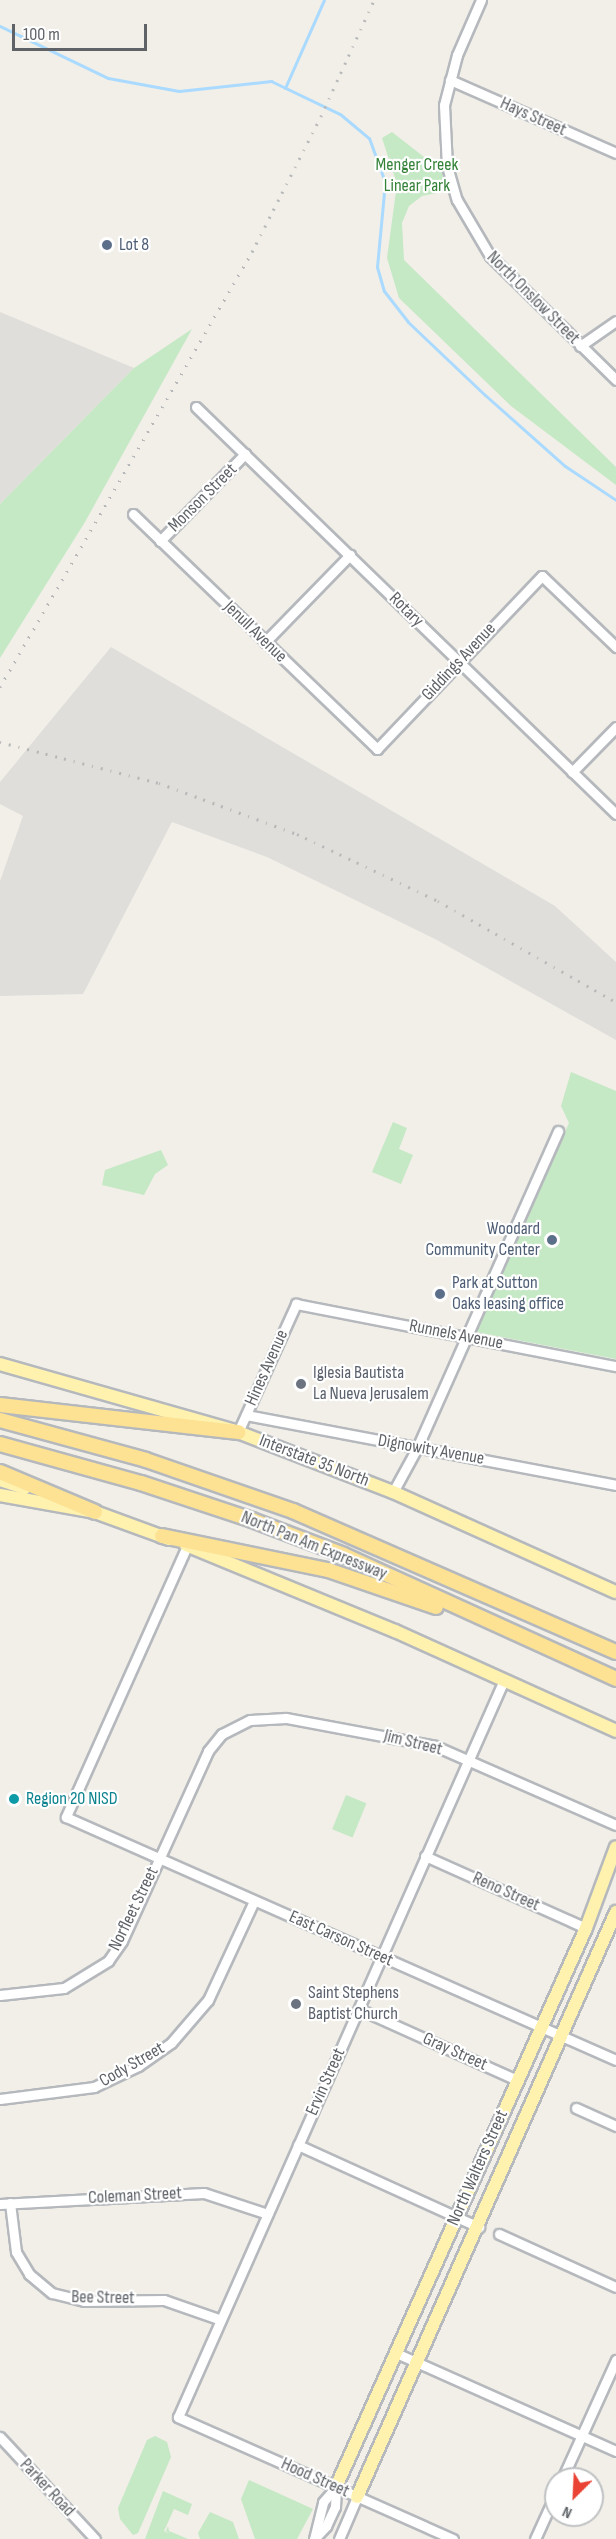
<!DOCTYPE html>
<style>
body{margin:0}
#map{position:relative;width:616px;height:2539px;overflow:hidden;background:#f1efe8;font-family:"Sofia Sans Condensed",sans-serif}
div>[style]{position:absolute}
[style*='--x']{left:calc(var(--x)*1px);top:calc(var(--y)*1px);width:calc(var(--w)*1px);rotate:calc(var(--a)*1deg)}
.industrial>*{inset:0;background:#e0deda}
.green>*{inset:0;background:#c5e8c5;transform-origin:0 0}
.stream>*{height:3px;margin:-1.5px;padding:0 1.5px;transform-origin:1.5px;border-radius:1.5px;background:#aadaff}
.roads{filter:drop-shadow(2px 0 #b5b8bc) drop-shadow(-2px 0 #b5b8bc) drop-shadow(0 2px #b5b8bc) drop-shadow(0 -2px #b5b8bc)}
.minor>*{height:9px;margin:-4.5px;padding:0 4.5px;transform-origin:4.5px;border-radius:4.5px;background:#fff}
.major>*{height:12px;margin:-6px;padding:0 6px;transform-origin:6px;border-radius:6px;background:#fff2af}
.highway>*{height:14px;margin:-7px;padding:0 7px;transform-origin:7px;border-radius:7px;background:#fde293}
.rail>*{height:3px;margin-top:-1.5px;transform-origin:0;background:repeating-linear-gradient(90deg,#b6b7b8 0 1.5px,transparent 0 9.5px)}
.dots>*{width:16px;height:16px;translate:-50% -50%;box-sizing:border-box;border:3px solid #fff;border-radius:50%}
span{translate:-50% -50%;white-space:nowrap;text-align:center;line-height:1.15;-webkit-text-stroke:4.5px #fff;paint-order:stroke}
.street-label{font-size:18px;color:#5f6368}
.park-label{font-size:18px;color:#348238}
.service-label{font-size:18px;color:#4e5e75}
.left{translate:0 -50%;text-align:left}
.right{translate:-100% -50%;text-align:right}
.worship-label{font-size:18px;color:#5b616d}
.culture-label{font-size:18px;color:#0d838f}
.north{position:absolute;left:544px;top:2467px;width:60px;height:60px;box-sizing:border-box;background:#fff;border:2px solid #bfc1c3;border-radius:50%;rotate:204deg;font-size:16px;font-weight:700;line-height:24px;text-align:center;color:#5f6368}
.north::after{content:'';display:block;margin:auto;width:21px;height:27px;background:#ea4335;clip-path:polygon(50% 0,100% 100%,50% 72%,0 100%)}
.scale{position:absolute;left:12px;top:24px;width:135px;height:27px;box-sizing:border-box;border:3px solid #5f6368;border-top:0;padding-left:8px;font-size:18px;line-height:21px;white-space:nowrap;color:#5f6368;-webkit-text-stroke:4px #fff;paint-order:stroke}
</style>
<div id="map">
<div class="industrial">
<div style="clip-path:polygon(0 312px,134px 368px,0 504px)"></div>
<div style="clip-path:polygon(111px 647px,555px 906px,616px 962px,616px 1040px,435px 939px,267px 857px,172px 822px,83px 994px,0 996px,0 881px,23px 816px,0 804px,0 782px)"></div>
</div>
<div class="green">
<div style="clip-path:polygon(392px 132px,442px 171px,447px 191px,422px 196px,409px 206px,402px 223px,404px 260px,616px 467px,616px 485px,511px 406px,399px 298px,387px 258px,397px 184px,382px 138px)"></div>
<div style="clip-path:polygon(192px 329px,85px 522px,0 658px,0 504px,134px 368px)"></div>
<div style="clip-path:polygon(571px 1072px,616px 1091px,616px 1359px,476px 1332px,569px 1123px,561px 1106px)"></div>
<div style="clip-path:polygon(393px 1122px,407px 1128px,399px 1149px,413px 1155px,401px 1184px,372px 1172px)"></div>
<div style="clip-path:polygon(161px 1150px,168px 1165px,155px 1174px,144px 1195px,102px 1185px,105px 1170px)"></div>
<div style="left:346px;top:1795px;width:22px;height:37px;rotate:22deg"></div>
<div style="clip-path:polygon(155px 2436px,167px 2442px,171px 2457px,138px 2533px,133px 2535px,120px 2519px,118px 2508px,147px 2440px)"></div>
<div style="clip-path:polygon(249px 2480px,313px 2509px,297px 2539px,255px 2539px,241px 2499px)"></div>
<div style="clip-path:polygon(163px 2491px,192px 2504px,188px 2515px,174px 2509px,164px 2531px,170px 2534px,166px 2531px,168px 2526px,169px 2531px,188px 2539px,145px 2539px)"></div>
<div style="clip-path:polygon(210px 2512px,233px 2522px,239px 2539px,200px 2539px,198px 2533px)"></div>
</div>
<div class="stream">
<div style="--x:0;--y:26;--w:120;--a:25.7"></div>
<div style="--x:108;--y:78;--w:72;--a:10.4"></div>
<div style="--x:179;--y:91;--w:93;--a:-6.2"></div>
<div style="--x:271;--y:81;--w:76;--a:25.6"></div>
<div style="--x:340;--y:114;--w:38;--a:40"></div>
<div style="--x:369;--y:138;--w:47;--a:70"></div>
<div style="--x:385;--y:182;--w:85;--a:95.4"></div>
<div style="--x:377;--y:267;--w:25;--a:74"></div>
<div style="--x:384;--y:291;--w:39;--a:52"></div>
<div style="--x:408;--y:322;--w:106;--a:43.5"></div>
<div style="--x:485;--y:395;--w:107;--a:41.6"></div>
<div style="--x:565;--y:466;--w:61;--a:33.7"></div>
<div style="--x:285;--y:88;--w:96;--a:-66.1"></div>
</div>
<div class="roads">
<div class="minor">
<div style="--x:481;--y:0;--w:60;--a:113.6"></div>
<div style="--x:457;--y:55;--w:52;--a:104.6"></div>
<div style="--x:444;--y:105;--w:61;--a:87.2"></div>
<div style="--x:447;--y:166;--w:35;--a:74"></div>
<div style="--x:457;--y:200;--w:65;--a:59.5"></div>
<div style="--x:490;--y:256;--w:177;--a:44.5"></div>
<div style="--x:450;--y:80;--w:181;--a:23.7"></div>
<div style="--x:580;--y:346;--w:44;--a:-34.8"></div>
<div style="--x:196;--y:407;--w:585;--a:44.1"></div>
<div style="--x:133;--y:514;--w:339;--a:43.9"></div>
<div style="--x:377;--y:749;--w:239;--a:-46.4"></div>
<div style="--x:542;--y:576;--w:103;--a:43.8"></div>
<div style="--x:160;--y:541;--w:122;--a:-45.7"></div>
<div style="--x:265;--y:642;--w:122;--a:-45.7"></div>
<div style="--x:572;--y:772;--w:63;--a:-45.6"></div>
<div style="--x:246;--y:1415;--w:377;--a:10.7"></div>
<div style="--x:238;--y:1432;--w:141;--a:-65.6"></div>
<div style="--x:296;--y:1304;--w:326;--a:11"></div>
<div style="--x:393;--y:1492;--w:50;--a:-61.4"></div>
<div style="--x:417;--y:1448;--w:347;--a:-66"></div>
<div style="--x:187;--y:1546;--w:297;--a:114.1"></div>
<div style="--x:66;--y:1817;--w:601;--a:23.84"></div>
<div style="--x:425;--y:1856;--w:176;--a:24.1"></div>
<div style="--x:0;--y:1995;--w:64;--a:-6.2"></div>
<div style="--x:64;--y:1988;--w:52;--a:-31.5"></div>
<div style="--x:108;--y:1961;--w:24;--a:-55"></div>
<div style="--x:122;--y:1941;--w:209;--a:-65.6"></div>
<div style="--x:208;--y:1751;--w:22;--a:-51"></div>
<div style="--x:222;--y:1734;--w:31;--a:-27"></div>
<div style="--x:250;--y:1720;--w:36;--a:-3"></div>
<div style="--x:286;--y:1718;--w:152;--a:10.6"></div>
<div style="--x:435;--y:1746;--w:197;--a:23.6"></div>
<div style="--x:359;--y:2009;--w:173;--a:24.2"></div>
<div style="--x:0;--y:2099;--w:95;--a:-7.3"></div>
<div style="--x:94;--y:2087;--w:49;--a:-25.5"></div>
<div style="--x:138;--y:2066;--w:40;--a:-34.9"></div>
<div style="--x:171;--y:2043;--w:57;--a:-49.3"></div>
<div style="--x:208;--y:2000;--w:109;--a:-65.1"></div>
<div style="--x:576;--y:2108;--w:44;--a:24.2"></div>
<div style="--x:298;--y:2145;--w:199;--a:24.4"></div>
<div style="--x:10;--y:2203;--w:49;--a:83"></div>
<div style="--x:16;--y:2252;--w:26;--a:59"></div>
<div style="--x:29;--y:2274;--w:30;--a:40"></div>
<div style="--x:52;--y:2293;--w:33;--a:14"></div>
<div style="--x:84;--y:2301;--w:80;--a:-0.7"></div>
<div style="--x:164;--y:2300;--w:60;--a:19.3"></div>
<div style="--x:0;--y:2204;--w:204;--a:-3.1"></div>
<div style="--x:204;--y:2193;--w:67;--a:18.2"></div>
<div style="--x:499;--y:2234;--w:128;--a:24.4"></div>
<div style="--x:396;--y:2353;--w:241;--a:24"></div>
<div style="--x:0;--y:2437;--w:139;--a:47"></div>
<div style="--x:562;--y:2479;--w:131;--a:-65.6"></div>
<div style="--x:314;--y:2539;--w:18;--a:-47"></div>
<div style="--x:326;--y:2526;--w:21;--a:-65"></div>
<div style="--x:335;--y:2507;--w:20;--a:-87"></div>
<div style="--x:314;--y:2539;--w:38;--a:-76"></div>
<div style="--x:323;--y:2502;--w:20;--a:-49"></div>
<div style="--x:339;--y:2539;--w:46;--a:-66.8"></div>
<div style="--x:453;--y:2539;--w:301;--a:-156.1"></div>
<div style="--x:178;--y:2417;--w:806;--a:-66.14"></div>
<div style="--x:535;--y:2539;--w:51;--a:-65.5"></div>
</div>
<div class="major">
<div style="--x:0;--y:1364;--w:248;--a:15.9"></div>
<div style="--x:238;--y:1432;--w:166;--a:21.2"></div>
<div style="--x:393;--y:1492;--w:244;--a:24.2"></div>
<div style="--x:0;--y:1480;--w:26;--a:18"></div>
<div style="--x:0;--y:1495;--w:97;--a:10.1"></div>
<div style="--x:95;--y:1512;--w:79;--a:20"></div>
<div style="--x:186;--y:1545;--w:226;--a:22.4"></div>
<div style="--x:395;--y:1631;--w:243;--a:24.3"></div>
<div style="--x:336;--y:2487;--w:612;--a:-65.9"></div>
<div style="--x:586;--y:1928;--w:86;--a:-69.7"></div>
<div style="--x:357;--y:2497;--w:640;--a:-66.12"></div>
</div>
<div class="highway">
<div style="--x:0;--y:1405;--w:240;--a:6.5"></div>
<div style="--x:0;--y:1420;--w:151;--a:15.3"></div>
<div style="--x:146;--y:1460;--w:156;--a:19.1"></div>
<div style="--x:293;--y:1511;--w:352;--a:23.6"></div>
<div style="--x:0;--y:1444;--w:146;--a:15.5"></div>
<div style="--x:141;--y:1483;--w:117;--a:18.4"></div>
<div style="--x:252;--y:1520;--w:98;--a:20.8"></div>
<div style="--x:344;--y:1555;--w:299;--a:24.5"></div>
<div style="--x:0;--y:1472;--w:103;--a:22.8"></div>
<div style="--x:162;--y:1536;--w:169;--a:11.6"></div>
<div style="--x:328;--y:1570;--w:114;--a:18.9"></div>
</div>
</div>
<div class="rail">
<div style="--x:0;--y:687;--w:503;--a:-59.92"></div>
<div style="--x:252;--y:252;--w:153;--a:-63.1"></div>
<div style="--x:321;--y:116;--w:128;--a:-65.4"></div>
<div style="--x:0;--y:742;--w:164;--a:14.5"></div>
<div style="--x:159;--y:783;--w:147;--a:20.3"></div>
<div style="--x:297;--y:834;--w:156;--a:25.4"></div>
<div style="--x:438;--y:901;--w:205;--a:29.6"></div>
</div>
<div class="dots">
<div style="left:107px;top:245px;background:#5c6f8a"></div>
<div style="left:552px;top:1240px;background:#5c6f8a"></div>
<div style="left:440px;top:1294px;background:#5c6f8a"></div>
<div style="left:301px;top:1384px;background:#6b7280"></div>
<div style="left:14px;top:1799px;background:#0f9aa8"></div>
<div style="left:296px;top:2004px;background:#6b7280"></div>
</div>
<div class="street-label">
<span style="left:533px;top:117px;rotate:24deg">Hays Street</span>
<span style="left:533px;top:298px;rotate:45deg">North Onslow Street</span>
<span style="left:203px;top:498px;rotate:-45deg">Monson Street</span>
<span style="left:406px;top:610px;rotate:45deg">Rotary</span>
<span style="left:255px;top:632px;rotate:44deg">Jenull Avenue</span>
<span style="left:459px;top:662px;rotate:-47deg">Giddings Avenue</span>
<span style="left:456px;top:1335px;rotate:11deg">Runnels Avenue</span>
<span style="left:267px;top:1368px;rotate:-66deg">Hines Avenue</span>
<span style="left:431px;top:1450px;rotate:10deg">Dignowity Avenue</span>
<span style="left:314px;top:1461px;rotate:21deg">Interstate 35 North</span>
<span style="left:314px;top:1546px;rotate:22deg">North Pan Am Expressway</span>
<span style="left:413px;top:1743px;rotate:14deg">Jim Street</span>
<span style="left:506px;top:1892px;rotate:24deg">Reno Street</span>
<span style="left:134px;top:1909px;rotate:-64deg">Norfleet Street</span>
<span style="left:341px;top:1939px;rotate:24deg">East Carson Street</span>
<span style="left:455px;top:2052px;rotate:24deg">Gray Street</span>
<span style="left:132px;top:2065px;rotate:-30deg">Cody Street</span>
<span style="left:326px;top:2082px;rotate:-66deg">Ervin Street</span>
<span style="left:478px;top:2168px;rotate:-66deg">North Walters Street</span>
<span style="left:135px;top:2196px;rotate:-3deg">Coleman Street</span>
<span style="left:103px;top:2298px;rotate:1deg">Bee Street</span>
<span style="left:315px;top:2478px;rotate:24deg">Hood Street</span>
<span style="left:47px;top:2488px;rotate:47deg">Parker Road</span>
</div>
<div class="park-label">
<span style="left:417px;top:176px">Menger Creek<br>Linear Park</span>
</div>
<div class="service-label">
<span class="left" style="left:119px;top:245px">Lot 8</span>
<span class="right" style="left:540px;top:1240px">Woodard<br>Community Center</span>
<span class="left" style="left:452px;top:1294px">Park at Sutton<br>Oaks leasing office</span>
</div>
<div class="worship-label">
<span class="left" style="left:313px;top:1384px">Iglesia Bautista<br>La Nueva Jerusalem</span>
<span class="left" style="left:308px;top:2004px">Saint Stephens<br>Baptist Church</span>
</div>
<div class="culture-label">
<span class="left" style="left:26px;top:1799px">Region 20 NISD</span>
</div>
<div class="north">N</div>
<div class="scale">100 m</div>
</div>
